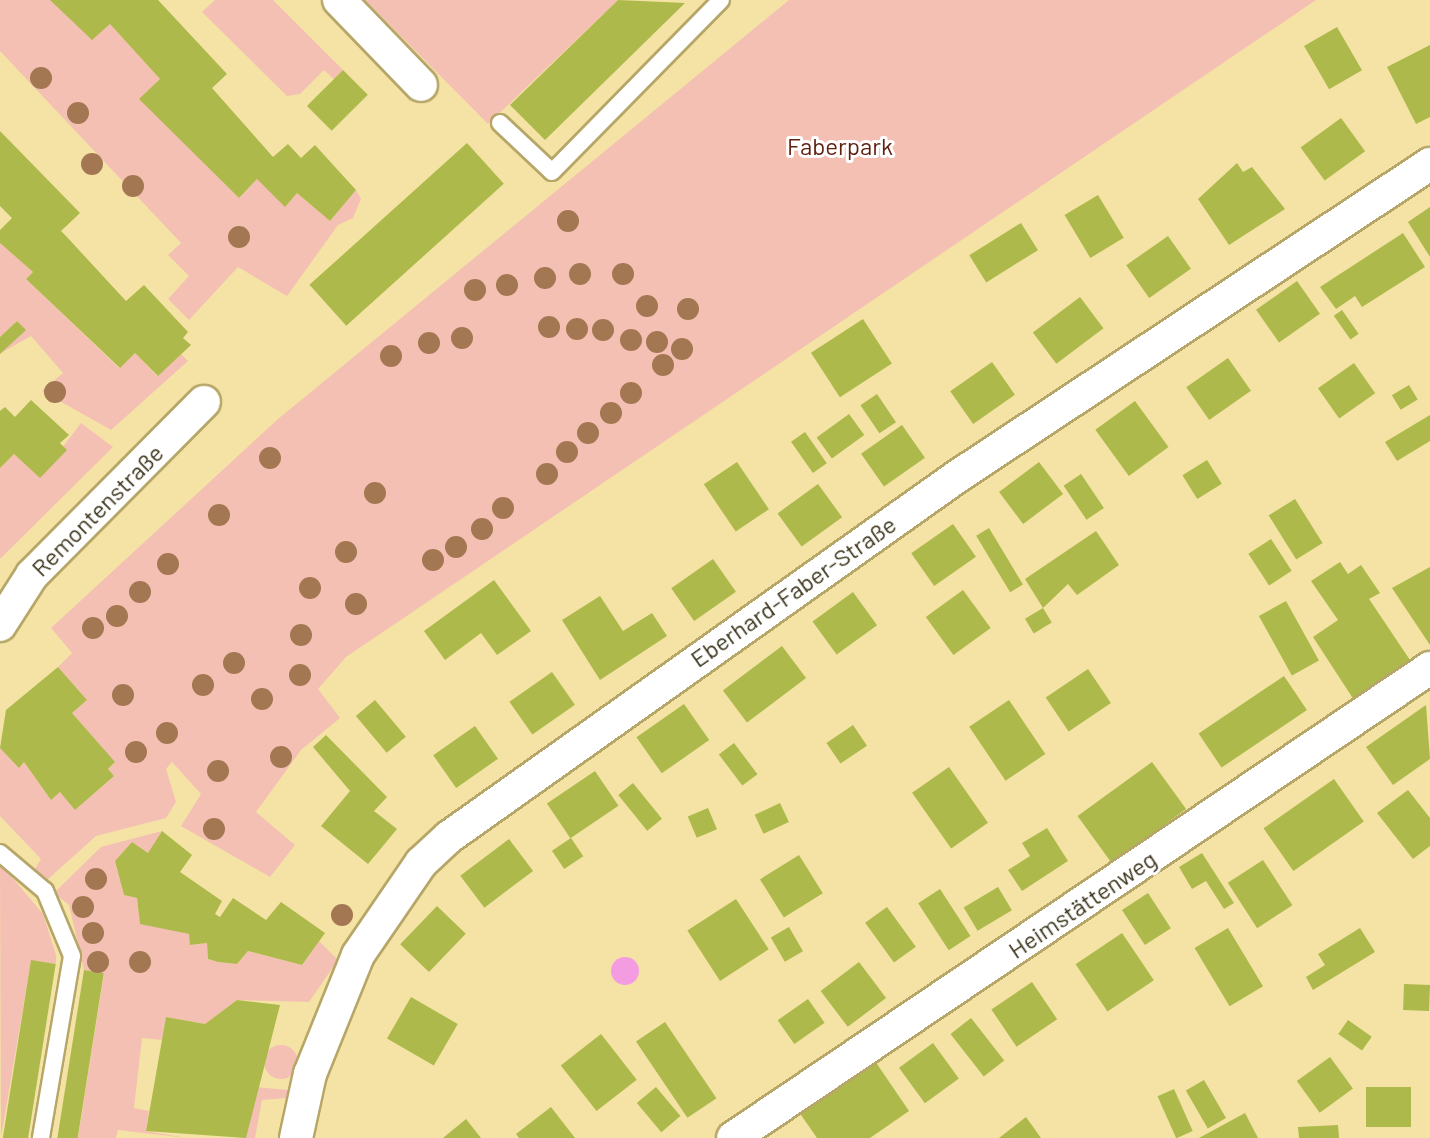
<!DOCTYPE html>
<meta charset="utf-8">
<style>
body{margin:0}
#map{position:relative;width:1430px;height:1138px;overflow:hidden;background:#f4e3a4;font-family:Barlow,sans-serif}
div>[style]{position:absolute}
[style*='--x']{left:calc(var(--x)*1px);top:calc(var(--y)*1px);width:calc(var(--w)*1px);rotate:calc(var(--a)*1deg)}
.green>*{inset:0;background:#f4c0b3}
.round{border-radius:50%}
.water>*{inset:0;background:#f49ce1}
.building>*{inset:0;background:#adb94b;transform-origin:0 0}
.roads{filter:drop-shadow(2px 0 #b6a668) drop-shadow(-2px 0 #b6a668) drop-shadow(0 2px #b6a668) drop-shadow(0 -2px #b6a668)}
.service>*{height:16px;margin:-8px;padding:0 8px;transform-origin:8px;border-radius:8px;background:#fff}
.minor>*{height:32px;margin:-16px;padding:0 16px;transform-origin:16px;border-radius:16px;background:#fff}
.trees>*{width:22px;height:22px;margin:-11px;border-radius:50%;background:#a37752}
span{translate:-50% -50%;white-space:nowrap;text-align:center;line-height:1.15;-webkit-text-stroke:6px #fff;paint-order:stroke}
.park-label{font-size:24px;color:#611f0f}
.street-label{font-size:24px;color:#3b341b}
</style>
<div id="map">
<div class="green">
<div style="clip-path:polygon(0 0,50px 0,110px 24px,160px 79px,140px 99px,239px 198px,257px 179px,297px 193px,330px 221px,356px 190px,361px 199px,353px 218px,338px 225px,287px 296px,238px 267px,189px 320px,168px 299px,189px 276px,168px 255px,181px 243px,0 51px)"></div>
<div style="clip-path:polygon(215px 0,273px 0,343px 70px,334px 79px,324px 70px,300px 94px,287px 96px,202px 12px)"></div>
<div style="clip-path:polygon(365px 0,618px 0,488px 124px)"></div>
<div style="clip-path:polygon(789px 0,1316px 0,346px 657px,318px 689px,340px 718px,301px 750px,256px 812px,295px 845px,270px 877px,181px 826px,201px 794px,172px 762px,166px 769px,176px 802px,166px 818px,96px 836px,46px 881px,33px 872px,41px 859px,0 816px,0 748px,19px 767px,24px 762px,51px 800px,60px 792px,75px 810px,114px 776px,108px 769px,115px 763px,72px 713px,87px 700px,58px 667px,72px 653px,51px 628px,278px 419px)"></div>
<div style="clip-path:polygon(0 243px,33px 272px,26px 279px,119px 368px,135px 353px,157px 376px,181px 354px,188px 361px,111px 430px,42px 391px,63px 373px,31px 336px,1px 353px,25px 330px,17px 321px,0 337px)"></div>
<div style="clip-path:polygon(81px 423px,113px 447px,0 559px,0 468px,14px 454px,40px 477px)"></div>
<div style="clip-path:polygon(162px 831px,148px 853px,132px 842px,115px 861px,124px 895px,137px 898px,140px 923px,189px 934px,191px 945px,207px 943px,208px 959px,218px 962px,237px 964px,248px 951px,302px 965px,319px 941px,338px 960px,309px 1002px,237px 1000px,205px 1024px,166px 1017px,162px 1040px,142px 1038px,134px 1108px,149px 1111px,146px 1131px,187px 1138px,118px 1130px,116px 1138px,78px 1138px,104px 974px,84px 970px,69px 905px,54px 893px,101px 847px)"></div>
<div style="clip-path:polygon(0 863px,43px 914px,56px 955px,56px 964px,31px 961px,1px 1138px)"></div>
<div class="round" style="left:264px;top:1045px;width:34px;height:34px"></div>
<div style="clip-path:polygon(255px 1087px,288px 1090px,288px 1098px,262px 1100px,255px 1138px,246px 1138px)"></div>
</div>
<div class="water">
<div class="round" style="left:611px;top:957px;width:28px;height:28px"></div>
</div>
<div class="building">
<div style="clip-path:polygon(50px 0,158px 0,227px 74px,212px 88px,273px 157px,288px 144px,301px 158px,315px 145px,356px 190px,330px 221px,297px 193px,285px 207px,257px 179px,239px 198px,139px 99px,160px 79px,110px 24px,92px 40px)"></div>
<div style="clip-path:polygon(618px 0,685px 3px,545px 140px,510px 105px)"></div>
<div style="left:1337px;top:27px;width:50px;height:38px;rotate:60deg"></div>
<div style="clip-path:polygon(1430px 45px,1430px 117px,1416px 124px,1387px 67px)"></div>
<div style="left:343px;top:70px;width:35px;height:51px;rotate:45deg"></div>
<div style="left:1341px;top:118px;width:41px;height:50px;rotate:54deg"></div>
<div style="clip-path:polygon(0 131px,80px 213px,61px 231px,66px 236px,126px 301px,144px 285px,188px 332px,183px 338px,191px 345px,158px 376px,135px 353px,120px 368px,26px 279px,33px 272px,0 243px,0 230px,12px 218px,0 206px)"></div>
<div style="left:467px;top:143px;width:55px;height:212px;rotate:48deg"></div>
<div style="clip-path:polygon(1237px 163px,1243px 172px,1252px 167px,1285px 209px,1229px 245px,1198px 199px)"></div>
<div style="left:1098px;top:195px;width:50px;height:39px;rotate:59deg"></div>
<div style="clip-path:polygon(1430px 207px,1430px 257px,1408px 222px)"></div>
<div style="left:1021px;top:223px;width:32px;height:61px;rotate:58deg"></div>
<div style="clip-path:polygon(1403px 233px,1425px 267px,1362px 307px,1355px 296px,1336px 309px,1320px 287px)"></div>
<div style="left:1168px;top:236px;width:40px;height:51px;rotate:55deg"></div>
<div style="left:1297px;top:281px;width:40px;height:50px;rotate:55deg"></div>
<div style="left:1080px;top:297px;width:39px;height:59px;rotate:53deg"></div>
<div style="left:1342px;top:310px;width:29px;height:10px;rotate:55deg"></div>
<div style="left:863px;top:319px;width:53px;height:62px;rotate:57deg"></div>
<div style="clip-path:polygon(17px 321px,26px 330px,0 354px,0 337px)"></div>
<div style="left:1228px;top:358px;width:40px;height:51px;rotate:55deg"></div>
<div style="left:992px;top:362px;width:40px;height:51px;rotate:55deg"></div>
<div style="left:1354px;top:363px;width:37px;height:44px;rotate:55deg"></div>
<div style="left:1409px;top:385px;width:17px;height:20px;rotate:59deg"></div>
<div style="left:877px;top:394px;width:34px;height:20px;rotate:56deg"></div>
<div style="clip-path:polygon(31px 400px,69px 435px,60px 443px,67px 450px,40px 478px,14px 454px,0 468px,0 411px,5px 407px,15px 417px)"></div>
<div style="left:1135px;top:401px;width:57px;height:49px;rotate:54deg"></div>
<div style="left:849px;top:414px;width:26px;height:40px;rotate:54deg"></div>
<div style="clip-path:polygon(1430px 415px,1430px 441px,1397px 461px,1385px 442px)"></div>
<div style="left:902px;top:425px;width:40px;height:50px;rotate:55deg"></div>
<div style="left:805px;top:432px;width:38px;height:17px;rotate:55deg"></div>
<div style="left:1207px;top:460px;width:28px;height:29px;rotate:58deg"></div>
<div style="left:737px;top:462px;width:57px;height:40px;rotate:56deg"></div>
<div style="left:1039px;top:462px;width:40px;height:50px;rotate:53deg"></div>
<div style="left:1081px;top:474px;width:41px;height:21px;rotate:56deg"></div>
<div style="left:818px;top:484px;width:41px;height:50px;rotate:54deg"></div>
<div style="left:1295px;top:499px;width:52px;height:31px;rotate:58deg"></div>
<div style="left:953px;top:524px;width:40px;height:51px;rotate:55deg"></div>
<div style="left:989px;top:528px;width:66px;height:15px;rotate:59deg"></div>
<div style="clip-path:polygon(1096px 531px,1119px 565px,1077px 595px,1068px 584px,1043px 608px,1025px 579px)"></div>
<div style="left:1271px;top:539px;width:38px;height:27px;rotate:57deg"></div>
<div style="left:713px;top:559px;width:40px;height:51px;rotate:55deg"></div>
<div style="clip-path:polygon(1340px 562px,1348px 574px,1361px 565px,1380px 593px,1369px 599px,1410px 660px,1354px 700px,1313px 637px,1338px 620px,1311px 581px)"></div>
<div style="clip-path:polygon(1430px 567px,1430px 645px,1392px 588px)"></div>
<div style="clip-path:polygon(494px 580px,531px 631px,497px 655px,481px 633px,445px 660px,424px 631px)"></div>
<div style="left:963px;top:590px;width:47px;height:46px;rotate:54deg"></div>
<div style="left:853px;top:592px;width:41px;height:50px;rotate:54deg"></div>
<div style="clip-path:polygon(600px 596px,623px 631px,652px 613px,667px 636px,600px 680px,562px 620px)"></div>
<div style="left:1286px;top:601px;width:68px;height:31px;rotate:61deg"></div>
<div style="left:1043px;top:608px;width:17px;height:21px;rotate:59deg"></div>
<div style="left:782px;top:646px;width:40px;height:74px;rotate:53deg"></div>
<div style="clip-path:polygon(58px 667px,87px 700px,72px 713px,115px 762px,108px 769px,114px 776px,75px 810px,60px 792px,51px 800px,24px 762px,19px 768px,0 748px,6px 710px)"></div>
<div style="left:1088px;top:669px;width:41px;height:51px;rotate:56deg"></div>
<div style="left:552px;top:672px;width:40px;height:52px;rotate:55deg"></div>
<div style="left:1284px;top:676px;width:41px;height:103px;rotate:56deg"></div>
<div style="left:375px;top:700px;width:48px;height:25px;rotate:50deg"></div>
<div style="left:1009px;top:700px;width:65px;height:48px;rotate:56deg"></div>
<div style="left:684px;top:704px;width:44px;height:58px;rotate:55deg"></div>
<div style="clip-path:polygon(1426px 705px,1430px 759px,1393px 785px,1366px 747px)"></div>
<div style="left:853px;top:725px;width:25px;height:32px;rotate:56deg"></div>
<div style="left:475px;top:726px;width:40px;height:51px;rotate:55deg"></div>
<div style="clip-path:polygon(326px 735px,387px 797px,374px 811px,397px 829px,368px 864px,321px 826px,350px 791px,313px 747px)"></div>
<div style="left:734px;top:743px;width:39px;height:19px;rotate:53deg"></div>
<div style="left:1152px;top:762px;width:58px;height:92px;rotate:54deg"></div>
<div style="left:949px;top:767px;width:68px;height:45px;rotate:55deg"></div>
<div style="left:595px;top:771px;width:42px;height:58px;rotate:56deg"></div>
<div style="left:1334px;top:779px;width:52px;height:86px;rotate:55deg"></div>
<div style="left:633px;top:783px;width:46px;height:19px;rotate:51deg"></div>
<div style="clip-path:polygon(1408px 790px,1430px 818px,1430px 846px,1413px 859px,1377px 813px)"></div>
<div style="left:780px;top:803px;width:21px;height:28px;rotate:65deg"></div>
<div style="left:708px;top:808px;width:23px;height:22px;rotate:67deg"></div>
<div style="clip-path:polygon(1047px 828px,1068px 861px,1022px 891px,1008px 870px,1030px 856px,1022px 843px)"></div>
<div style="clip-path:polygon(162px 831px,192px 855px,180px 872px,222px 901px,215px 914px,220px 917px,233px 898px,266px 920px,281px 902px,325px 933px,302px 965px,248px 951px,237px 964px,218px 962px,208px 959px,207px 943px,190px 945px,189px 934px,140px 924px,137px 898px,124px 895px,115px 861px,132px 842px,148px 853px)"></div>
<div style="left:571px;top:838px;width:22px;height:23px;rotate:56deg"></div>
<div style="left:509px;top:839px;width:40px;height:61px;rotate:53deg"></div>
<div style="clip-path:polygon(1202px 853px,1234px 903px,1224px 909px,1206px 881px,1192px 889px,1179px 867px)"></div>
<div style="left:799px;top:855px;width:45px;height:46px;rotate:58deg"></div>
<div style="left:1263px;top:860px;width:54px;height:42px;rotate:57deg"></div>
<div style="left:998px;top:887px;width:27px;height:40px;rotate:59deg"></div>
<div style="left:940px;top:889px;width:56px;height:26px;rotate:57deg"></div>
<div style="left:1148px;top:893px;width:42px;height:31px;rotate:57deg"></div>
<div style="left:736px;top:899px;width:60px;height:58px;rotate:57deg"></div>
<div style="left:437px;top:906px;width:40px;height:53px;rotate:44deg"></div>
<div style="left:887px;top:907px;width:49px;height:27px;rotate:54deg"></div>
<div style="left:789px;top:927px;width:28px;height:21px;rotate:60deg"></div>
<div style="left:1228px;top:928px;width:68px;height:39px;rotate:59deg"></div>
<div style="clip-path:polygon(1360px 928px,1375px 952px,1313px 990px,1306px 977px,1325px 965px,1318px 954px)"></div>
<div style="left:1122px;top:933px;width:57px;height:56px;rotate:56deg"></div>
<div style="left:31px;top:960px;width:25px;height:181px;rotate:9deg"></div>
<div style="left:859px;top:962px;width:45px;height:48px;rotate:53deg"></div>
<div style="left:84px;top:970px;width:20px;height:170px;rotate:9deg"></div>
<div style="left:1032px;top:982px;width:45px;height:49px;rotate:56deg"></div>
<div style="left:1404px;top:984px;width:26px;height:26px;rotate:2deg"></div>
<div style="left:411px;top:997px;width:54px;height:48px;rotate:30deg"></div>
<div style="left:808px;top:999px;width:29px;height:37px;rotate:55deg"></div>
<div style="clip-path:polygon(237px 1000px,280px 1005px,246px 1138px,146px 1131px,166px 1017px,205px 1024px)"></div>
<div style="left:971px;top:1018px;width:54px;height:26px;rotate:52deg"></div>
<div style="left:1348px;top:1020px;width:29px;height:17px;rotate:35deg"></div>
<div style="left:665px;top:1022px;width:92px;height:35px;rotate:56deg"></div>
<div style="left:601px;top:1034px;width:58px;height:51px;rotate:52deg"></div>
<div style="left:933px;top:1043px;width:44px;height:42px;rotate:54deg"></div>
<div style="left:1330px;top:1057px;width:39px;height:41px;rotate:54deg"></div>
<div style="clip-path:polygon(875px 1061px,909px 1111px,870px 1138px,817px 1138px,799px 1112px)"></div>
<div style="left:1204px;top:1080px;width:44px;height:21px;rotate:60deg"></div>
<div style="left:656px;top:1087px;width:38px;height:25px;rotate:50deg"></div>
<div style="left:1366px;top:1087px;width:45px;height:40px"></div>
<div style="left:1174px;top:1089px;width:46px;height:18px;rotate:66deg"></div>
<div style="clip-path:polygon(551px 1107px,575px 1138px,519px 1138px,516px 1134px)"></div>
<div style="clip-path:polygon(1245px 1113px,1258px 1138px,1199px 1138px)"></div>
<div style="clip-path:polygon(1026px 1117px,1041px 1138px,999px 1138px)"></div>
<div style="clip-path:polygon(466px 1119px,481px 1138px,443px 1138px)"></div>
<div style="clip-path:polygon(1338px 1125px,1339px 1138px,1299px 1138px,1298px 1127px)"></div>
</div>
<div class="roads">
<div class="service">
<div style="--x:500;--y:123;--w:71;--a:43.3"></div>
<div style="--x:552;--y:172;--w:241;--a:-45.5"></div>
<div style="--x:0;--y:853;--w:59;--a:40.2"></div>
<div style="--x:45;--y:891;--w:70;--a:67.4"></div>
<div style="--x:72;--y:956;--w:185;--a:99.7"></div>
</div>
<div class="minor">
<div style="--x:339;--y:0;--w:118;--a:46"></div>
<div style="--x:0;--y:625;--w:59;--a:-57.4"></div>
<div style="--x:32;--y:575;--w:244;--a:-45.2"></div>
<div style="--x:296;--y:1138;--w:66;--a:-77.7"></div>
<div style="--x:310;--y:1074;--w:128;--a:-68"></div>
<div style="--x:358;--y:955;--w:112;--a:-55.6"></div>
<div style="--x:421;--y:863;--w:38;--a:-43"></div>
<div style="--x:449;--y:837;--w:624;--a:-35.35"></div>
<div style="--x:958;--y:476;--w:566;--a:-33.47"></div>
<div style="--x:733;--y:1138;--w:841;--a:-33.99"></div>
</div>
</div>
<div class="trees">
<div style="left:41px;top:78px"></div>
<div style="left:78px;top:113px"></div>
<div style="left:92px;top:164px"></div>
<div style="left:133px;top:186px"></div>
<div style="left:568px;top:221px"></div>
<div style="left:239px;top:237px"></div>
<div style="left:580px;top:274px"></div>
<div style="left:623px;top:274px"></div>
<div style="left:545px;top:278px"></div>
<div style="left:507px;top:285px"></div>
<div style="left:475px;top:290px"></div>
<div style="left:647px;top:306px"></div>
<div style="left:688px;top:309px"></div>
<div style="left:549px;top:327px"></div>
<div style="left:577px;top:329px"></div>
<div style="left:603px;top:330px"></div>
<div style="left:462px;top:338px"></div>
<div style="left:631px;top:340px"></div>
<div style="left:657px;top:342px"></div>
<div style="left:429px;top:343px"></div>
<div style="left:682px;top:349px"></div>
<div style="left:391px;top:356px"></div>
<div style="left:663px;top:365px"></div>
<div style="left:55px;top:392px"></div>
<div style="left:631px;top:393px"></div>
<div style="left:611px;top:413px"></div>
<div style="left:588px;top:433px"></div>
<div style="left:567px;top:452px"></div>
<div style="left:270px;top:458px"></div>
<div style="left:547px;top:474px"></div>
<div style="left:375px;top:493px"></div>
<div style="left:503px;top:508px"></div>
<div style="left:219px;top:515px"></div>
<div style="left:482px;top:529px"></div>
<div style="left:456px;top:547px"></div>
<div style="left:346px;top:552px"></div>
<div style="left:433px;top:560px"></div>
<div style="left:168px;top:564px"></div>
<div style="left:310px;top:588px"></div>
<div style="left:140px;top:592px"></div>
<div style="left:356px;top:604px"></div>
<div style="left:117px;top:616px"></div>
<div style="left:93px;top:628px"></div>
<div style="left:301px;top:635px"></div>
<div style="left:234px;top:663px"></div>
<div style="left:300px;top:675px"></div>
<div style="left:203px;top:685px"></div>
<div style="left:123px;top:695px"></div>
<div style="left:262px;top:699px"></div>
<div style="left:167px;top:733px"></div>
<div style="left:136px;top:752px"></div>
<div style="left:281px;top:757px"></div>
<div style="left:218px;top:771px"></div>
<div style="left:214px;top:829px"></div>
<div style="left:96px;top:879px"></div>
<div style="left:83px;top:907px"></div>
<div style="left:342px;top:915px"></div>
<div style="left:93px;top:933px"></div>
<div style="left:98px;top:962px"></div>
<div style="left:140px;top:962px"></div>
</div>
<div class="park-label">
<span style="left:840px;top:146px">Faberpark</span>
</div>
<div class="street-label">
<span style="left:97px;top:510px;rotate:-45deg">Remontenstraße</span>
<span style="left:793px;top:591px;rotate:-35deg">Eberhard-Faber-Straße</span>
<span style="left:1082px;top:904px;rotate:-34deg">Heimstättenweg</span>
</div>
</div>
